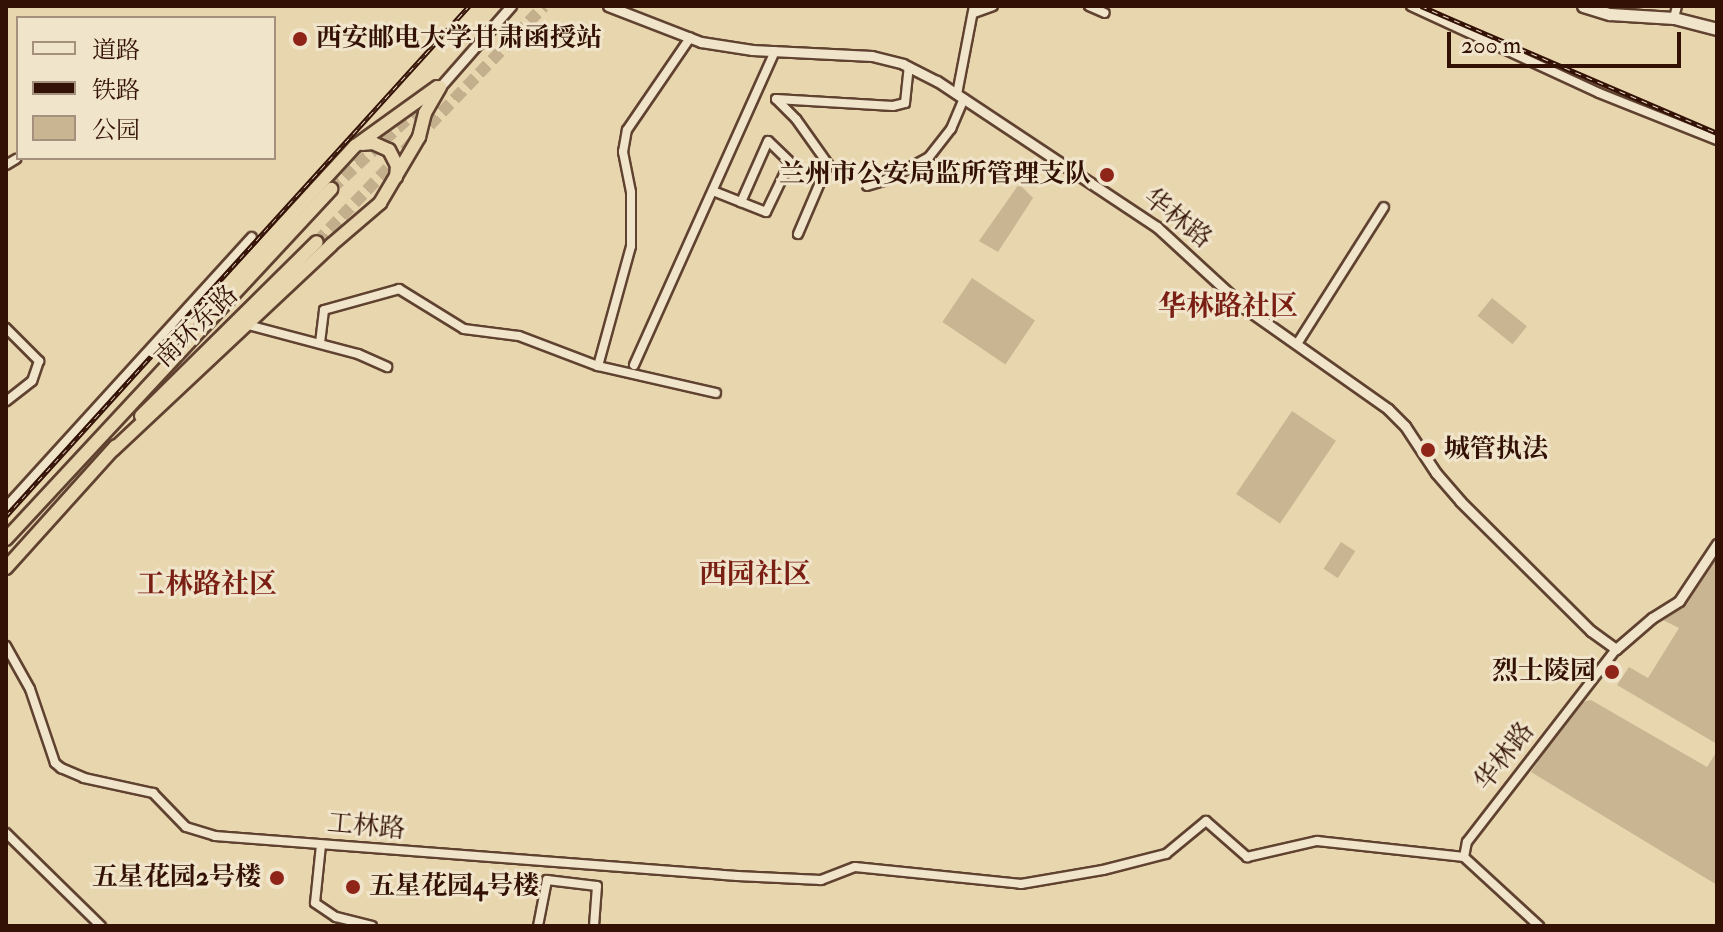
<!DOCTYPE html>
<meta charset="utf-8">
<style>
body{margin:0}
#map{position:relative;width:1723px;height:932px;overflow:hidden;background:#e8d6af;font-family:"IM FELL Double Pica","Noto Serif SC",serif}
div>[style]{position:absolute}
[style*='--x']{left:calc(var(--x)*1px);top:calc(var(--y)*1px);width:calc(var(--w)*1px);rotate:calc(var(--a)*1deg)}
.green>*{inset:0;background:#c9b592;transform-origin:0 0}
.trunk-tunnel>*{height:12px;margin-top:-6px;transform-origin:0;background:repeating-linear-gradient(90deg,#c4af8d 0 12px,transparent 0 18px)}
.roads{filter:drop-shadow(2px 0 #604230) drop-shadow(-2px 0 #604230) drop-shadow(0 2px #604230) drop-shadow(0 -2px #604230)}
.minor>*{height:8px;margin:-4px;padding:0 4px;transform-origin:4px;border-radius:4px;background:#f0e4cb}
.tertiary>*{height:9px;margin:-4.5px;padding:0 4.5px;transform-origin:4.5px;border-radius:4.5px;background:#f0e4cb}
.secondary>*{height:11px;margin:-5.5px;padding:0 5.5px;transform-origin:5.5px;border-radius:5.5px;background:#f0e4cb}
.trunk>*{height:12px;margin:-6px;padding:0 6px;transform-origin:6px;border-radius:6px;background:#e8d6af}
.rail>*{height:5px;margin-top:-2.5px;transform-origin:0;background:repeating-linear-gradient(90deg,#f0e4cb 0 6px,#331105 0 12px);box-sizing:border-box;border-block:2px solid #331105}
.dots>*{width:22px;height:22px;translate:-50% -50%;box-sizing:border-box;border:4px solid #f0e4cb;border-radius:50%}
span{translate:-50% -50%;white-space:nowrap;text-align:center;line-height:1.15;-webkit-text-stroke:6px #f0e4cb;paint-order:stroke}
.poi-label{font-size:26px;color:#331105;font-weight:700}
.left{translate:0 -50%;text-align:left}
.right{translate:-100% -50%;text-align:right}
.street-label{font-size:26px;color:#331105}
.neighbourhood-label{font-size:28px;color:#7a1f14;font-weight:700}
.frame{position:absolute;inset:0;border:8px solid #331105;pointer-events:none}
.legend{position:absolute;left:16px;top:16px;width:260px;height:144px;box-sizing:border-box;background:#f0e4cb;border:2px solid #a4907c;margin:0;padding:10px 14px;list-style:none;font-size:24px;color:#331105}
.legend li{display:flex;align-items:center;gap:16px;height:40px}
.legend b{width:40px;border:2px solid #a4907c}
.scale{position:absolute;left:1447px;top:32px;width:234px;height:36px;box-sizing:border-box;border:4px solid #331105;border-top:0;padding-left:10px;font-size:24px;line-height:28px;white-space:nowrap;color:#331105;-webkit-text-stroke:6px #f0e4cb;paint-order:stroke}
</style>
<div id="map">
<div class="green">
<div style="clip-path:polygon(1019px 184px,1033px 198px,998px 252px,979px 241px)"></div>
<div style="left:972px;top:278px;width:76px;height:53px;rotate:34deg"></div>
<div style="left:1492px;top:298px;width:45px;height:23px;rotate:39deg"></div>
<div style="left:1292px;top:411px;width:53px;height:100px;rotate:34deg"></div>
<div style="left:1341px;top:542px;width:17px;height:32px;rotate:33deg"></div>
<div style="clip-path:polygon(1717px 556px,1717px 744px,1617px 685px,1629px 667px,1648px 678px,1679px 628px,1663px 620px,1684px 607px)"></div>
<div style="clip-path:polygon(1591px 700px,1707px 767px,1717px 751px,1717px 885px,1531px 772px,1578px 703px)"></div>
</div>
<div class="trunk-tunnel">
<div style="--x:331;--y:189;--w:137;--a:-42.6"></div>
<div style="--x:317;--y:242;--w:327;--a:-46.1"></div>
</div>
<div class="roads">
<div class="minor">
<div style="--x:1089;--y:6;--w:17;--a:24"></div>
<div style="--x:1411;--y:6;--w:207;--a:24.8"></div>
<div style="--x:1599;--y:93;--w:127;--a:21.7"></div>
<div style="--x:974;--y:13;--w:20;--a:-20"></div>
<div style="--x:1674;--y:18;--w:12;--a:-76"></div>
<div style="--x:957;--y:94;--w:90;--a:-79.1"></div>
<div style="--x:6;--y:165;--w:12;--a:-31"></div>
<div style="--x:867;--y:186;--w:21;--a:-17"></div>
<div style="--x:887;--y:180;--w:48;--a:-28.7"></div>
<div style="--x:929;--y:157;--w:36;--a:-52"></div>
<div style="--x:951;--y:129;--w:33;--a:-67"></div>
<div style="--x:713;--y:191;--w:57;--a:21.6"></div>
<div style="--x:766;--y:212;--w:55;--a:-64.4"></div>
<div style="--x:790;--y:162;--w:30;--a:-136"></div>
<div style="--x:768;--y:141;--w:67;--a:113.9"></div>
<div style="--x:798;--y:234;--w:76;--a:-66.8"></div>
<div style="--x:828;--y:164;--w:55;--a:-125.4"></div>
<div style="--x:796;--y:119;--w:28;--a:-135"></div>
<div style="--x:776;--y:99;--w:117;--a:3.4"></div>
<div style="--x:893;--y:106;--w:12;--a:-14"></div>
<div style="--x:905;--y:103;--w:36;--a:-84"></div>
<div style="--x:248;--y:325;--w:114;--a:14.8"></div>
<div style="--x:358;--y:354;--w:32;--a:24"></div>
<div style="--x:6;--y:328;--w:47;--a:45"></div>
<div style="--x:39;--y:361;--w:21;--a:109"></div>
<div style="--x:32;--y:381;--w:33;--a:142"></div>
<div style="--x:320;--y:343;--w:33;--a:-83"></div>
<div style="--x:324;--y:310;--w:78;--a:-15.6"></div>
<div style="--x:399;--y:289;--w:76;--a:31.6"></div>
<div style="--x:464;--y:329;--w:55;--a:7.3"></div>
<div style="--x:519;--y:336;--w:85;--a:20.8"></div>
<div style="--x:598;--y:366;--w:121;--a:12.9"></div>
<div style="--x:1297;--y:344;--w:162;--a:-57.6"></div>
<div style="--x:634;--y:365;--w:344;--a:-65.8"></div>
<div style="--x:598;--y:366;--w:124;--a:-74.6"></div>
<div style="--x:631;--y:246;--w:54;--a:-90"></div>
<div style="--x:631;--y:192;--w:41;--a:-101.3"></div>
<div style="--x:623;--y:152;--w:22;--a:-80"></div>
<div style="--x:627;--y:130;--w:112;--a:-55.6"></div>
<div style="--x:6;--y:507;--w:365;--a:-47.7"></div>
<div style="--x:6;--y:646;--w:49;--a:60.8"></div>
<div style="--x:30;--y:689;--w:78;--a:71.3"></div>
<div style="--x:55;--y:763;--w:8;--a:40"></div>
<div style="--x:61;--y:768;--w:25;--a:23"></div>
<div style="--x:84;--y:778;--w:71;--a:12.3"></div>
<div style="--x:153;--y:793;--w:47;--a:45.9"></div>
<div style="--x:186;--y:827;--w:30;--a:17"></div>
<div style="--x:215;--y:836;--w:524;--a:4.38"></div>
<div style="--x:737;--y:876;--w:84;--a:2.7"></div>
<div style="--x:821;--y:880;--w:36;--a:-21"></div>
<div style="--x:855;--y:867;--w:167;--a:5.8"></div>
<div style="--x:1021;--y:884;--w:83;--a:-9.7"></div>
<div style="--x:1103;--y:870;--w:65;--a:-14.3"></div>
<div style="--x:1166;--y:854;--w:52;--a:-39.5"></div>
<div style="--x:1206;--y:821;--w:55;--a:41.3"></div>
<div style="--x:1247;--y:857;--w:72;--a:-12.9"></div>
<div style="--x:1317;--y:841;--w:148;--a:6.2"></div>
<div style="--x:1464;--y:857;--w:102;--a:42.6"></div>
<div style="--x:6;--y:833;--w:133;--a:44.4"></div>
<div style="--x:321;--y:845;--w:58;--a:95.9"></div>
<div style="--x:315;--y:903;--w:25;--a:34"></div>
<div style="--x:336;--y:917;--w:37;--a:14"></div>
<div style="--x:1464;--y:857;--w:15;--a:-79"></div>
<div style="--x:1467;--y:842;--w:244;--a:-52.3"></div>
<div style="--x:538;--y:926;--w:47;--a:-78.9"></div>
<div style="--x:547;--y:880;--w:50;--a:6.8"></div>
<div style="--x:597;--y:886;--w:40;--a:94.3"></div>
</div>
<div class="tertiary">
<div style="--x:608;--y:6;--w:100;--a:21.2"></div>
<div style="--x:701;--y:42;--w:52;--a:8.9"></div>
<div style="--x:752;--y:50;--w:120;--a:2.9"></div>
<div style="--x:872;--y:56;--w:32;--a:14"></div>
<div style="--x:903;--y:64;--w:38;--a:27"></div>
<div style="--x:937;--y:81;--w:264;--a:33.6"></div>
<div style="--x:1157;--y:227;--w:120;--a:42.6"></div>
<div style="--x:1245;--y:308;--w:175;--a:35.2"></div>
<div style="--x:1388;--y:409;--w:24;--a:45"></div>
<div style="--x:1405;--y:426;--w:56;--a:56.6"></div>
<div style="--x:1436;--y:473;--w:37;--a:49"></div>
<div style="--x:1460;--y:501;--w:185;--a:44.8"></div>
<div style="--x:1591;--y:631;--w:31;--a:36"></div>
<div style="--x:1616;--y:649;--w:48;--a:-40.7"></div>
<div style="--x:1652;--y:618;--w:32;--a:-32"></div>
<div style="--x:1679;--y:601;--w:69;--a:-56.3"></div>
<div style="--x:440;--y:87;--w:108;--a:-48.8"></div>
</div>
<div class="secondary">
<div style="--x:1583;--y:6;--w:28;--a:17"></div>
<div style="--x:1610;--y:14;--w:64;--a:3.6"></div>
<div style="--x:1674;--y:18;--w:44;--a:14.3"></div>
</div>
<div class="trunk">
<div style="--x:362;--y:144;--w:11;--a:-5"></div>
<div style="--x:373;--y:143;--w:17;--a:24"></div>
<div style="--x:389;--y:150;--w:18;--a:63"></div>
<div style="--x:397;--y:166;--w:11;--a:95"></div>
<div style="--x:206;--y:308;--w:220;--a:-47.4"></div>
<div style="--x:355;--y:146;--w:101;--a:-35.7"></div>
<div style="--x:141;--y:416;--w:247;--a:-44.7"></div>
<div style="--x:113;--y:450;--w:299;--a:-43.2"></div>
<div style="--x:331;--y:245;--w:65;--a:-40.6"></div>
<div style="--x:380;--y:203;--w:77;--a:-59.4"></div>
<div style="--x:419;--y:137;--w:25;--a:-76"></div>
<div style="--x:425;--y:113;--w:30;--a:-60"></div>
<div style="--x:6;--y:539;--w:478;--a:-47.1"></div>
<div style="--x:6;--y:568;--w:164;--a:-48"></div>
</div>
</div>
<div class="rail">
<div style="--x:1421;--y:6;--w:322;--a:23.2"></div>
<div style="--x:6;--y:516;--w:689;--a:-47.77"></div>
</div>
<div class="dots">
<div style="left:300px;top:39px;background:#8f2418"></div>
<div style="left:1107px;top:175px;background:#8f2418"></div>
<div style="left:1428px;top:450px;background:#8f2418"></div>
<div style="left:1612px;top:672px;background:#8f2418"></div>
<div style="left:277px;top:878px;background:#8f2418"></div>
<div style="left:353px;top:887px;background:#8f2418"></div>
</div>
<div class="poi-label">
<span class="left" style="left:316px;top:39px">西安邮电大学甘肃函授站</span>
<span class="right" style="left:1091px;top:175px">兰州市公安局监所管理支队</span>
<span class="left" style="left:1444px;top:450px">城管执法</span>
<span class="right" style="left:1596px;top:672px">烈士陵园</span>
<span class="right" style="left:261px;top:878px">五星花园2号楼</span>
<span class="left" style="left:369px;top:887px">五星花园4号楼</span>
</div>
<div class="street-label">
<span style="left:1177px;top:219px;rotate:38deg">华林路</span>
<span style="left:197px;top:327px;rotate:-44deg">南环东路</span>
<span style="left:1505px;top:757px;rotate:-52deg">华林路</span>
<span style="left:366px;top:827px;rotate:5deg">工林路</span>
</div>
<div class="neighbourhood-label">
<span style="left:1228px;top:307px">华林路社区</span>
<span style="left:755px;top:575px">西园社区</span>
<span style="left:207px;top:585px">工林路社区</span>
</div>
<div class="frame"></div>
<ul class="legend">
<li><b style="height:10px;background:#f0e4cb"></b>道路</li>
<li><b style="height:10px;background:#331105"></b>铁路</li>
<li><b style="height:22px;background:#c9b592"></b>公园</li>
</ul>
<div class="scale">200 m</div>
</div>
